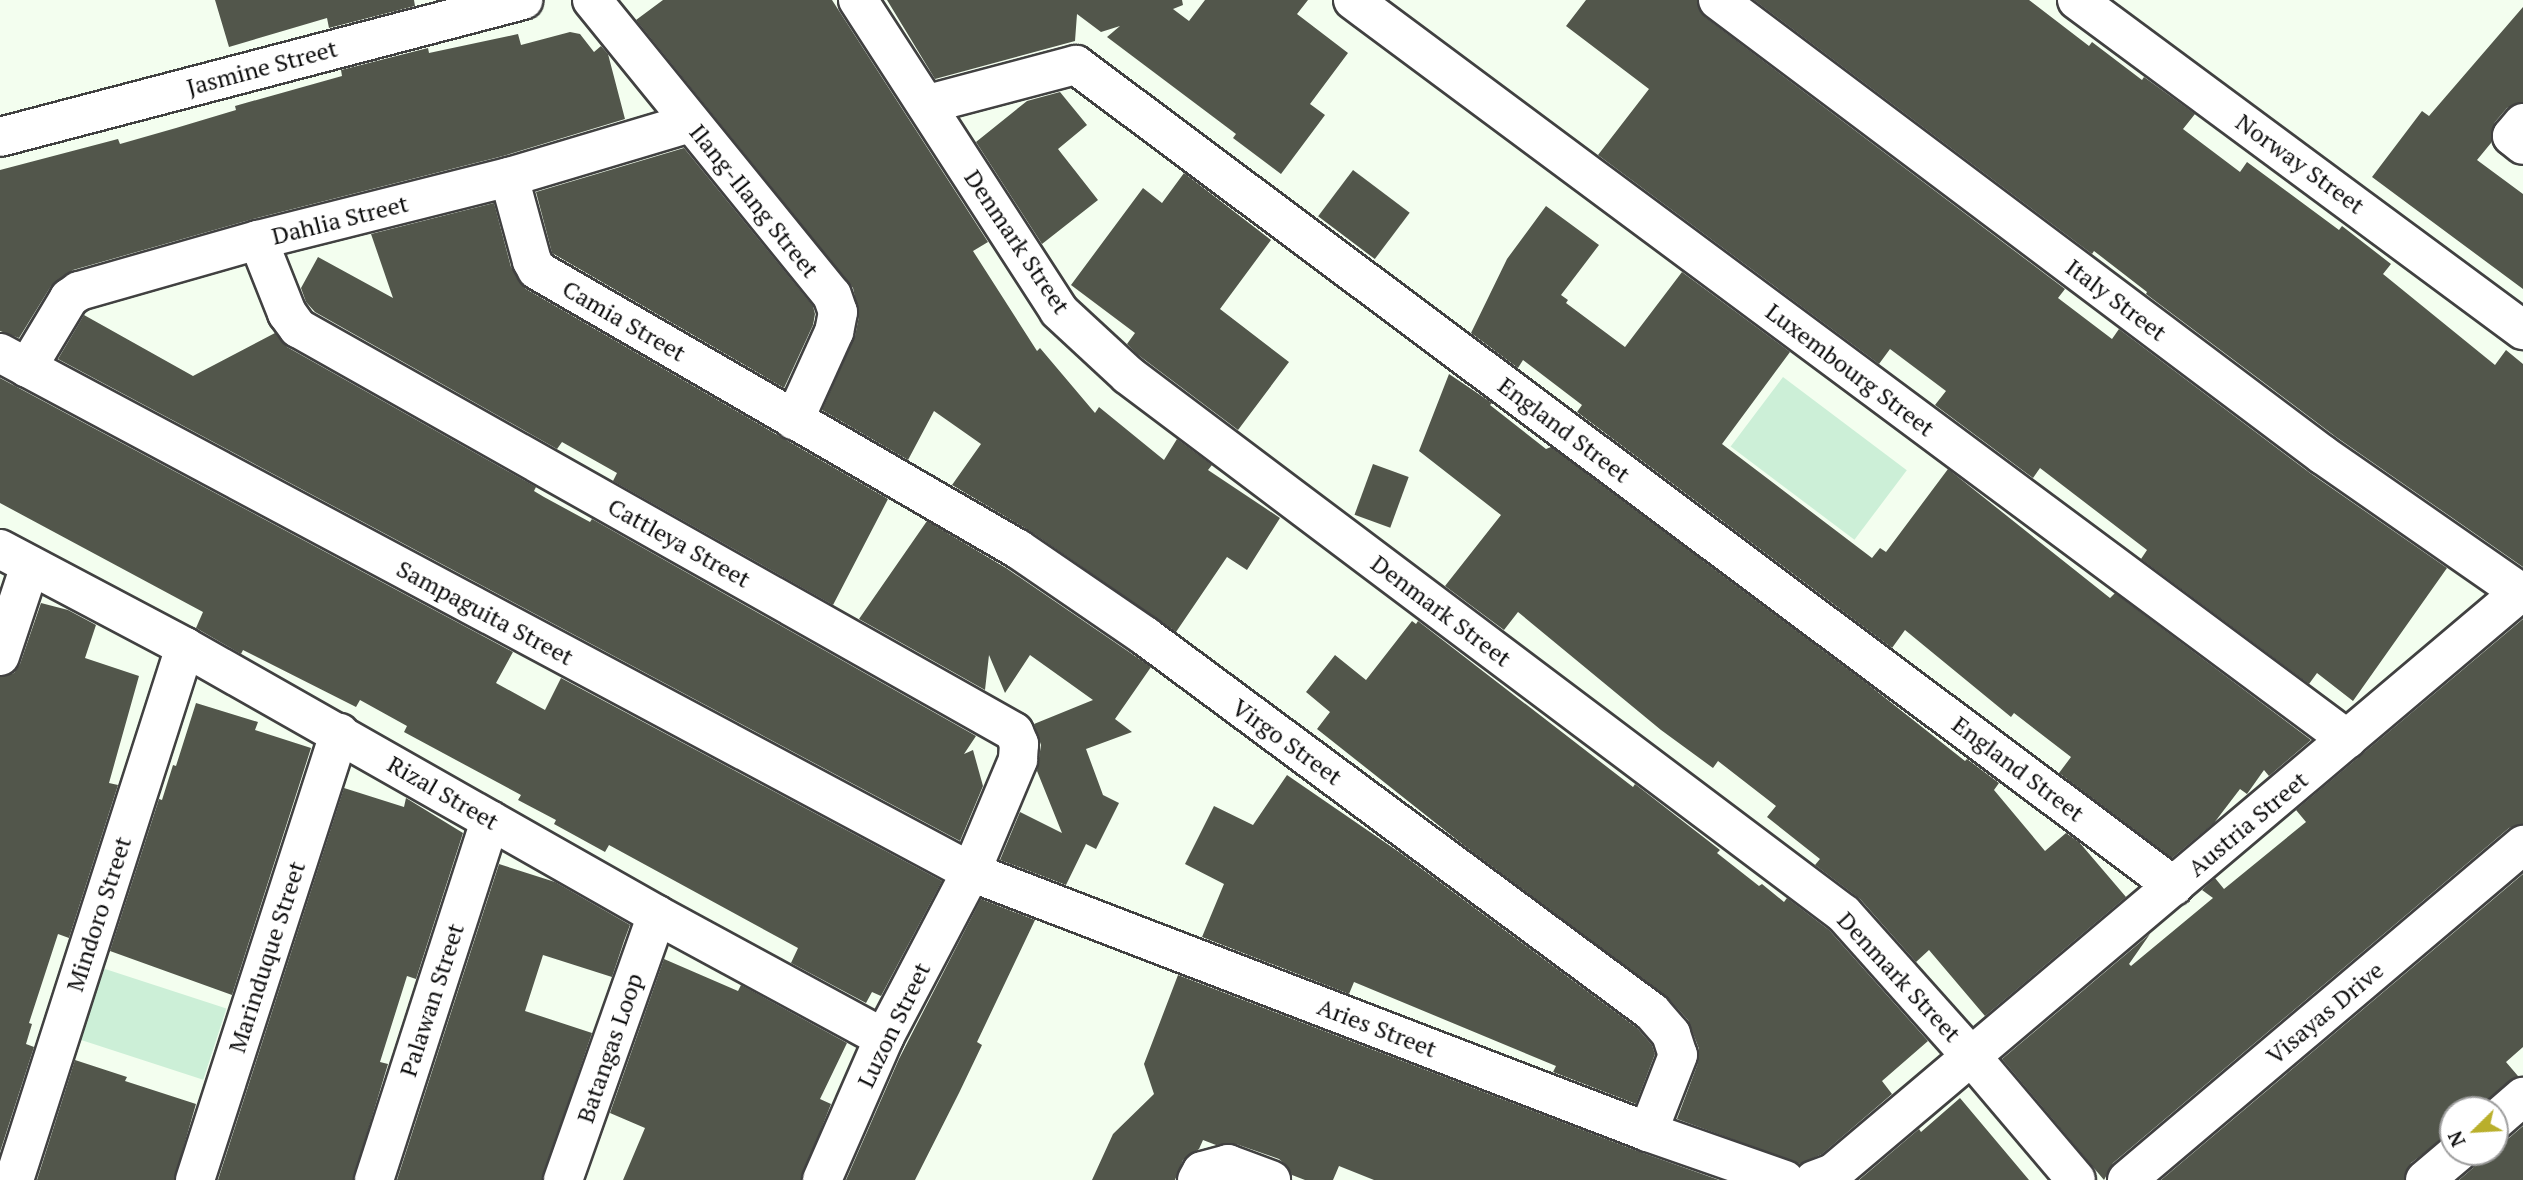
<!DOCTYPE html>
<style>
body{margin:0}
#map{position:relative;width:2523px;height:1180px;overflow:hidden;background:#f3feef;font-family:"PT Serif",serif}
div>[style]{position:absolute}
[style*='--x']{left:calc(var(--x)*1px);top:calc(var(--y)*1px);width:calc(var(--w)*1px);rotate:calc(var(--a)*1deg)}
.pitch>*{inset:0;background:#ccefd7;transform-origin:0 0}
.building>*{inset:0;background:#52564b;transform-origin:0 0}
.roads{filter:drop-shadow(2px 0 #414141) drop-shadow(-2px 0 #414141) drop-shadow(0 2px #414141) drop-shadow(0 -2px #414141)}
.minor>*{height:38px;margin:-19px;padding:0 19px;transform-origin:19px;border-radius:19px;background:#fff}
span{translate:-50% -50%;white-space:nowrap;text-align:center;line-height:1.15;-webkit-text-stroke:7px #fff;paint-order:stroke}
.street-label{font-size:24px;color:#0e0e0e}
.north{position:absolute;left:2439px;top:1096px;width:70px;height:70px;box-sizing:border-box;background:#fff;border:2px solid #9f9f9f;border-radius:50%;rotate:246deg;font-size:19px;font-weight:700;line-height:28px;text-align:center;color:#0e0e0e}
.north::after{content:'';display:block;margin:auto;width:24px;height:32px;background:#b9af2b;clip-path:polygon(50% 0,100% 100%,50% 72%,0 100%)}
</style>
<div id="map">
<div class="pitch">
<div style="left:1783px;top:377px;width:155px;height:87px;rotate:37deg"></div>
<div style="left:99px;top:967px;width:134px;height:75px;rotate:18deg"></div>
</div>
<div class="building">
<div style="clip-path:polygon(215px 0,414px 0,415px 6px,329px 28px,327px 18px,229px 47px)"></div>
<div style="clip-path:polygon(663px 0,832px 0,988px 242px,973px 251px,1037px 351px,1040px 348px,1095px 413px,1099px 407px,1164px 460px,1177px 439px,1212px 465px,1208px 470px,1280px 518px,1247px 570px,1227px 557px,1176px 632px,1030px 531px,952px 485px,981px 444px,934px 411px,908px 460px,822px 410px,855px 336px,859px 316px,853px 288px,636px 20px)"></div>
<div style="clip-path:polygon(887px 0,1182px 0,1183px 5px,1173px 9px,1189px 21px,1205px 0,1308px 0,1297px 14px,1348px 53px,1310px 104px,1325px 115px,1281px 174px,1233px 138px,1236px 134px,1107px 37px,1120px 26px,1101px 32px,1077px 14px,1075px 41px,935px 79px)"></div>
<div style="clip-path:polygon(1586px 0,1697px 0,1705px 17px,2065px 289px,2058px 298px,2112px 339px,2119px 329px,2310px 473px,2447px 568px,2353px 701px,2317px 673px,2309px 684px,2141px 559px,2147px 550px,2040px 468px,2033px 478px,1935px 405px,1946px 391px,1890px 349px,1879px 364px,1598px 155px,1649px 89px,1566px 26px)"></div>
<div style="clip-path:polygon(1754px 0,2029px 0,2089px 46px,2092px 42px,2142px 80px,2144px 77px,2195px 114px,2183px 129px,2240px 172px,2247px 162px,2339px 230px,2342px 226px,2391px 264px,2383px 274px,2495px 365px,2506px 350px,2523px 364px,2523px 567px,2336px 437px,2146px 294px,2147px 292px,2094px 251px,2092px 254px)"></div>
<div style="clip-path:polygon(2523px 7px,2523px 102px,2507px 108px,2495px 122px,2491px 132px,2491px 143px,2477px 160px,2523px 194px,2523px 289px,2372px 177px,2422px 111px,2429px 116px)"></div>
<div style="clip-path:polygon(570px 32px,580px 34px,594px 52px,601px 46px,608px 54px,625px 119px,503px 156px,253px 219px,73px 270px,51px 286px,19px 338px,0 331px,0 170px,118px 139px,120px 144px,176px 128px,236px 110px,235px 106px,342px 76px,341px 70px,428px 48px,429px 53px,518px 34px,521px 45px)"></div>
<div style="clip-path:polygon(1060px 92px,1087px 125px,1058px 149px,1098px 200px,1042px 244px,976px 142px,1027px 101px)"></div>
<div style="clip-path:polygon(684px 148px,813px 306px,815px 314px,813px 325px,784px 388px,552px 253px,536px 192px)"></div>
<div style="left:1353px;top:170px;width:71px;height:58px;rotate:37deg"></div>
<div style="clip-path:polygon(1184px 173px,1271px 240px,1220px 309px,1289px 362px,1238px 430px,1137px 354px,1127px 344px,1135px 333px,1071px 285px,1143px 188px,1162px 203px)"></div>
<div style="clip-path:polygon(494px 203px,511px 267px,526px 289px,888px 499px,833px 605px,613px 481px,617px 473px,562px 442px,557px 449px,315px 312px,306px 302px,301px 288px,318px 257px,393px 298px,371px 234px)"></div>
<div style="clip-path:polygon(1546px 206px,1599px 245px,1561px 295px,1568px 300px,1566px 303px,1625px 347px,1682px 272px,1790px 352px,1722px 444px,1872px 558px,1880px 548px,1886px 552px,1948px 469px,2110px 598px,2115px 593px,2311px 740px,2269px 776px,2264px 770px,2247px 794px,2240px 789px,2214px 823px,2172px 858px,2059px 773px,2071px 757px,2014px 713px,2011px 717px,1905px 630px,1892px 648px,1577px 412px,1582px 405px,1523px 360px,1518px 368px,1471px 333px,1507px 259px)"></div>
<div style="clip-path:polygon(84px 315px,193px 376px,275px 333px,287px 347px,536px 487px,534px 491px,544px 497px,590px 522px,592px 519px,976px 736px,964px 754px,973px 750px,983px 786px,960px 841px,58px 359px)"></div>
<div style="clip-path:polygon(1449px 374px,1492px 403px,1490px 405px,1546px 449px,1551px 447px,1865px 682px,1965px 761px,1967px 759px,1999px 783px,1994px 790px,2045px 851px,2066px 833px,2079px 842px,2126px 897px,1985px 1016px,1929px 950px,1916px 962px,1860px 899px,1815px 865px,1820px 859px,1767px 817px,1776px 806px,1718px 761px,1713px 768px,1661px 730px,1518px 612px,1504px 630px,1445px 586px,1501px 515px,1419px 451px)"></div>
<div style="clip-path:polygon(0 378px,513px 652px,496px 683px,545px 710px,561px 678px,942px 881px,881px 996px,872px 992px,866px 1003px,791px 963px,798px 948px,609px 845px,605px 852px,554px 824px,556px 820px,518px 800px,521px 795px,404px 732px,407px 726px,360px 700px,356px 707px,243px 650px,241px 654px,196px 628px,203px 612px,0 503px)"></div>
<div style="left:1373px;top:464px;width:38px;height:54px;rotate:20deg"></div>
<div style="clip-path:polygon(927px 521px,1006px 568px,1151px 667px,1115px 719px,1132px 732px,1086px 749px,1103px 795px,1119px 803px,1096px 849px,1086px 844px,1066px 885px,1000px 860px,1020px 812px,1062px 833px,1037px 771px,1041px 745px,1034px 724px,1093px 700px,1030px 655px,1005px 693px,989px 655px,985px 690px,859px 619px)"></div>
<div style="clip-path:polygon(41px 603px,68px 610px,96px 625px,85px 658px,139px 676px,109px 783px,118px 785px,69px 938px,58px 934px,29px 1023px,32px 1024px,26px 1044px,34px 1047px,0 1152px,0 677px,14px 673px,20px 664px)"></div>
<div style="clip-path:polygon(2523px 619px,2523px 824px,2509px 828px,2113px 1163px,2104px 1180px,2002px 1059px,2150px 934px,2129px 964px,2131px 966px,2213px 898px,2202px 890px,2215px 878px,2224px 889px,2306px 822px,2296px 810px)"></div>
<div style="clip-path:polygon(1412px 621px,1416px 624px,1418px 621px,1633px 787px,1635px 784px,1720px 850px,1717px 853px,1759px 886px,1762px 884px,1784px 902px,1787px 898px,1829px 930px,1928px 1041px,1882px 1081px,1892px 1094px,1822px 1154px,1800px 1164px,1677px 1119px,1698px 1063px,1699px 1049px,1688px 1020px,1668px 998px,1466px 847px,1317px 729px,1330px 712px,1306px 692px,1335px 655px,1366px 680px)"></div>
<div style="clip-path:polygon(196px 703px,258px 722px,255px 730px,311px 748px,232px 995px,110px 951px,159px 799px,162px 800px,173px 765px,176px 766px)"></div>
<div style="clip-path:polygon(1287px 775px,1399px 852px,1637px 1028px,1652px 1045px,1655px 1054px,1636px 1104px,1553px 1072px,1556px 1066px,1354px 982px,1349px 994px,1202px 937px,1224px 884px,1185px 864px,1214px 806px,1253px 825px)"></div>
<div style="clip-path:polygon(344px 788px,404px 807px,406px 798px,463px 833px,416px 979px,407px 976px,380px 1062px,388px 1064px,353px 1180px,218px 1180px)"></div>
<div style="clip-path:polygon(499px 864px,555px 882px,630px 925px,624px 941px,612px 977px,543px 955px,525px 1011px,592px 1033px,542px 1180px,397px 1180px)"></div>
<div style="clip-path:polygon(2523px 874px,2523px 1047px,2506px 1062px,2518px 1076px,2477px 1110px,2453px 1110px,2453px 1131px,2411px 1163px,2404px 1180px,2161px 1180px)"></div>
<div style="clip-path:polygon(981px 899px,1035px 920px,977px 1042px,982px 1045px,959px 1093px,915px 1180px,846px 1180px,899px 1059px)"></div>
<div style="clip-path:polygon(664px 959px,738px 991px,741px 985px,847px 1043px,820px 1099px,831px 1104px,801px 1180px,623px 1180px,645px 1128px,610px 1113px)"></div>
<div style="clip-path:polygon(1178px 975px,1640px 1152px,1719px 1180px,1374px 1180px,1339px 1166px,1333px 1180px,1305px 1180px,1292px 1175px,1287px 1166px,1279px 1159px,1236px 1144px,1216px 1145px,1203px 1140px,1199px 1149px,1183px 1160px,1175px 1180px,1092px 1180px,1113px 1134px,1154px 1094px,1144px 1064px)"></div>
<div style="clip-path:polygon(75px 1060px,127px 1077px,125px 1081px,196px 1104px,174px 1180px,37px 1180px)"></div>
<div style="clip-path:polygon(1960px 1098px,2029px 1180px,1859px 1180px,1919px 1129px,1921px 1132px)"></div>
<div style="clip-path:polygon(2523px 1126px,2523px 1180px,2459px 1180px,2473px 1168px,2479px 1152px,2495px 1152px,2495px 1142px,2509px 1138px)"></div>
</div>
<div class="roads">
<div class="minor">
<div style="--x:592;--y:0;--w:380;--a:50.9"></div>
<div style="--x:832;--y:295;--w:18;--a:71"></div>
<div style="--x:838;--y:312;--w:20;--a:101"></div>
<div style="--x:834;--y:332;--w:97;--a:114.4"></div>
<div style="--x:858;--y:0;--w:370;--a:57.1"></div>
<div style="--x:1059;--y:311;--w:94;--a:42.8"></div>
<div style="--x:1128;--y:375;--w:896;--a:36.97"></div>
<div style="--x:1844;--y:914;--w:191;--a:48.2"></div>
<div style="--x:1971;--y:1056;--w:162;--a:49.7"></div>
<div style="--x:1353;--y:0;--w:1239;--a:36.63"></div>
<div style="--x:1718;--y:0;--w:757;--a:36.95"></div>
<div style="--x:2323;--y:455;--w:240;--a:34.8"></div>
<div style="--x:2077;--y:0;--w:555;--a:36.5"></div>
<div style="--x:928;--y:104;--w:153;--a:-14.8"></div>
<div style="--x:1076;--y:65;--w:1371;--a:36.79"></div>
<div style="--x:2523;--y:123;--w:17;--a:130"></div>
<div style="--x:2512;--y:136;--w:14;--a:39"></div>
<div style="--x:0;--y:137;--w:541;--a:-14.68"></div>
<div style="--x:509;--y:177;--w:87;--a:74.7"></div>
<div style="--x:532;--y:261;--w:10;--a:61"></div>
<div style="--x:537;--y:270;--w:556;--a:30.12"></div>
<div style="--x:1018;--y:549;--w:154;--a:34.4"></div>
<div style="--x:1145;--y:636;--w:631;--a:36.56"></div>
<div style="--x:1652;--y:1012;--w:29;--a:49"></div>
<div style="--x:1671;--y:1034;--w:22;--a:72"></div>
<div style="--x:1678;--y:1055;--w:83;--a:111.3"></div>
<div style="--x:258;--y:240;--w:79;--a:68.3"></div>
<div style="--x:287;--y:313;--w:19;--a:54"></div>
<div style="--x:298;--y:328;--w:822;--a:29.43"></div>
<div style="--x:1014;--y:732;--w:13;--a:67"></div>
<div style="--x:1019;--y:744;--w:16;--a:94"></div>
<div style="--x:1018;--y:760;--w:121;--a:112.8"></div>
<div style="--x:971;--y:872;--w:187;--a:117.7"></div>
<div style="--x:884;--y:1038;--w:155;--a:113.6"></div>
<div style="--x:0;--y:353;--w:1101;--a:28.12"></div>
<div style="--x:971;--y:872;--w:725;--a:21.01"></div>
<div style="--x:1648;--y:1132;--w:145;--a:19.3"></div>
<div style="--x:27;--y:368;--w:82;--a:-59"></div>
<div style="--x:69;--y:298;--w:12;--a:-35"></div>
<div style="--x:79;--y:291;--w:186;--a:-15.9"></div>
<div style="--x:258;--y:240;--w:259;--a:-14.1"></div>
<div style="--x:509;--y:177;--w:189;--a:-16.6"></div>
<div style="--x:0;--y:549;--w:209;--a:27.9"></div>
<div style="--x:185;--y:647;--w:543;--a:29.59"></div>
<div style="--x:657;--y:915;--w:258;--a:28.5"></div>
<div style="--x:0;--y:656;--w:95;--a:-71.6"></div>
<div style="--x:2495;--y:1121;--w:37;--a:-41"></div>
<div style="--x:14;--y:1180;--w:560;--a:-72.21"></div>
<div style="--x:195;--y:1180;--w:470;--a:-72.1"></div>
<div style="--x:374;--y:1180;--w:378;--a:-72.1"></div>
<div style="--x:563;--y:1180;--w:281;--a:-70.5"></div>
<div style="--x:1197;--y:1180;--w:10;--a:-61"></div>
<div style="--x:1202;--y:1171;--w:27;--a:-15"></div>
<div style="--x:1228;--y:1164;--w:46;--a:20.4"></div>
<div style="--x:1814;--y:1180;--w:20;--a:-20"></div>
<div style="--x:1833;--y:1173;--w:903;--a:-40.2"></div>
<div style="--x:2127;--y:1180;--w:519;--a:-40.23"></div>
<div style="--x:2425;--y:1180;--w:43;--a:-40.3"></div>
</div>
</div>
<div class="street-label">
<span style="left:262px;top:68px;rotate:-15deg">Jasmine Street</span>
<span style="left:2300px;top:164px;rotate:36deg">Norway Street</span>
<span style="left:754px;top:201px;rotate:51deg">Ilang-Ilang Street</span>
<span style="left:340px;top:220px;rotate:-14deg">Dahlia Street</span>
<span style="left:1017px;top:242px;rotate:56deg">Denmark Street</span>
<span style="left:2116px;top:300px;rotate:37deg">Italy Street</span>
<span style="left:624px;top:321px;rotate:30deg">Camia Street</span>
<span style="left:1850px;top:370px;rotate:37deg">Luxembourg Street</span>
<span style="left:1564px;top:430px;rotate:37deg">England Street</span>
<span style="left:679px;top:543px;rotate:29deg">Cattleya Street</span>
<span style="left:1441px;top:611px;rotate:37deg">Denmark Street</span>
<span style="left:485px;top:613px;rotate:28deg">Sampaguita Street</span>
<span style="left:1287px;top:742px;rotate:36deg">Virgo Street</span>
<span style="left:2018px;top:769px;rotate:37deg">England Street</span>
<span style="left:443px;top:793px;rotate:30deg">Rizal Street</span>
<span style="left:2248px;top:824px;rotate:-40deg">Austria Street</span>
<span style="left:99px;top:914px;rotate:-72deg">Mindoro Street</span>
<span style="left:267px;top:957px;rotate:-72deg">Marinduque Street</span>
<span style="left:1899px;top:977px;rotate:47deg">Denmark Street</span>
<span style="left:432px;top:1000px;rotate:-72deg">Palawan Street</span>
<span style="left:2325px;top:1013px;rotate:-40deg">Visayas Drive</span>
<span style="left:894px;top:1025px;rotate:-64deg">Luzon Street</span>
<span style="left:1377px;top:1028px;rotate:21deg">Aries Street</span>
<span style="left:610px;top:1048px;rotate:-71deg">Batangas Loop</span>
</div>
<div class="north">N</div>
</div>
